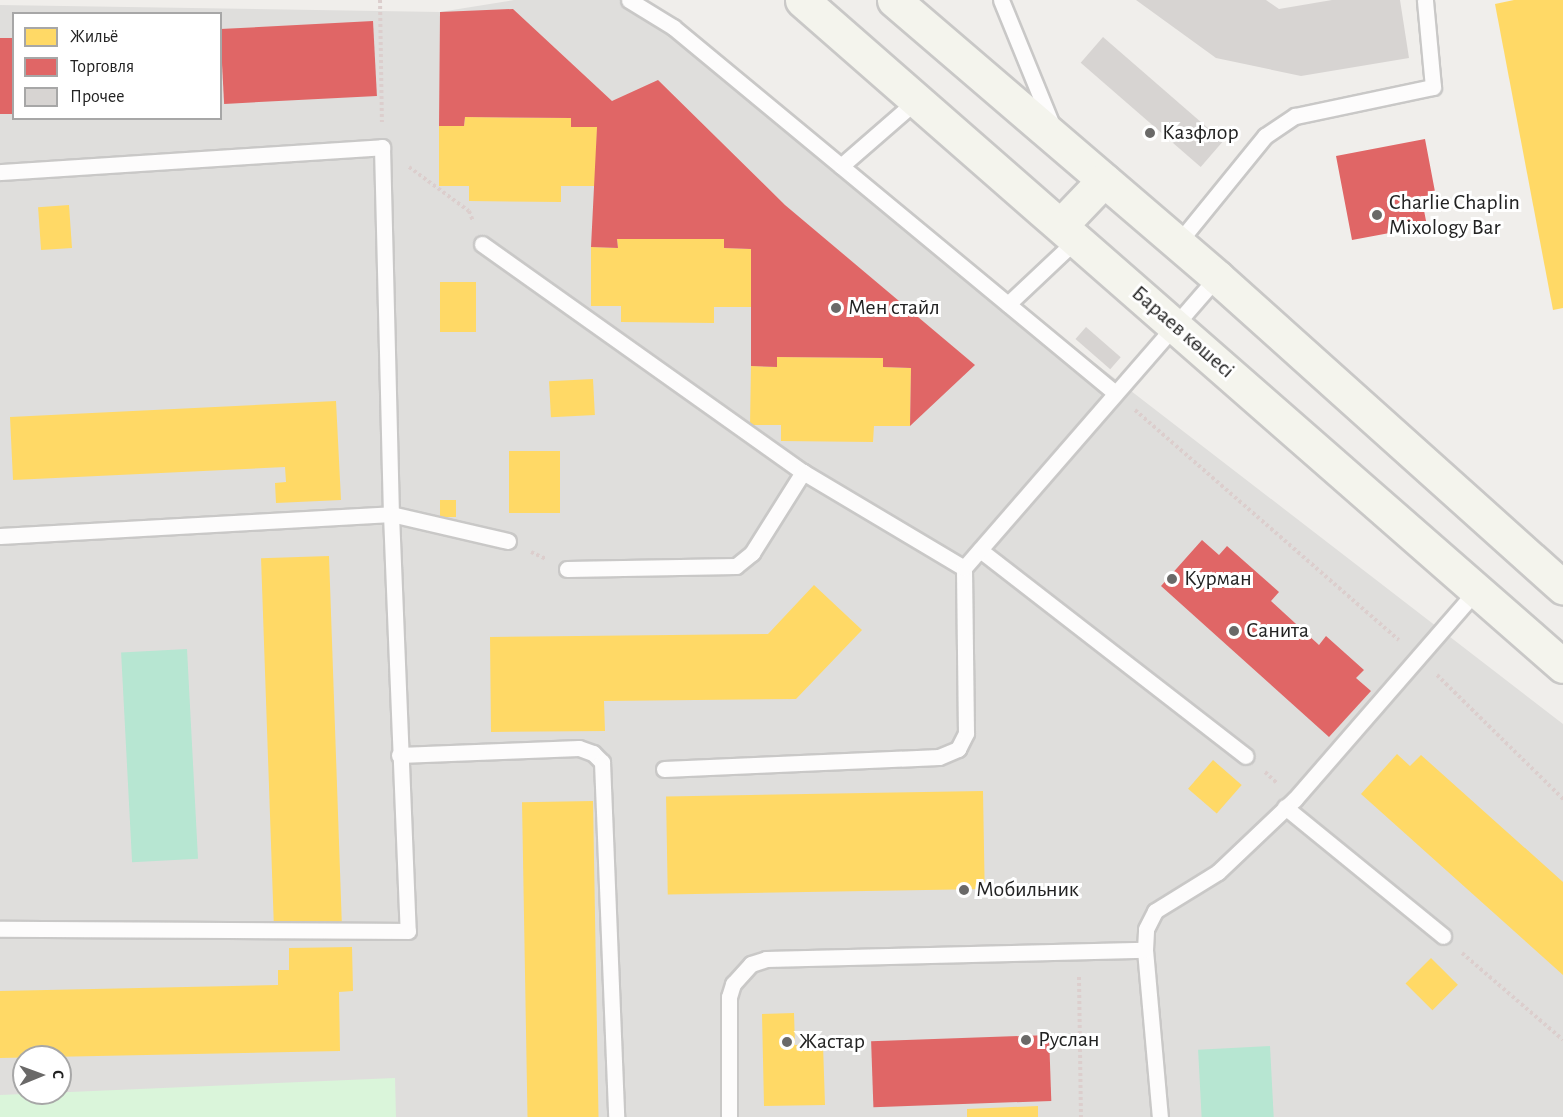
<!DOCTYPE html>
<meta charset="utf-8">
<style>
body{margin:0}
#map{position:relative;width:1563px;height:1117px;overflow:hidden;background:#f0eeeb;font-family:"Alegreya Sans",sans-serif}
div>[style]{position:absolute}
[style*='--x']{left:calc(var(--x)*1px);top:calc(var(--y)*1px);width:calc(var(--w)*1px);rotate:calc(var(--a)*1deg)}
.residential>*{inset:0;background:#dfdedc}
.park>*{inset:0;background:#daf5da}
.pitch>*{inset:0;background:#b7e6d2;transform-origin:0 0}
.homes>*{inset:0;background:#ffd966;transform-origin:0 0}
.shops>*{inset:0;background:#e06666;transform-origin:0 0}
.building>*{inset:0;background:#d7d4d2;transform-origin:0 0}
.path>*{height:4px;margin-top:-2px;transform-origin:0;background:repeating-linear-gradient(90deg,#dccecd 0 3px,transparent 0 6px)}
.roads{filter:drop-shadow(2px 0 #c9c8c7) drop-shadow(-2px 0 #c9c8c7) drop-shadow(0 2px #c9c8c7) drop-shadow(0 -2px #c9c8c7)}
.service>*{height:15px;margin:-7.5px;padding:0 7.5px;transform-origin:7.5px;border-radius:7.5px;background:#fdfcfc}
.secondary>*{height:33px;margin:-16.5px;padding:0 16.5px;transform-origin:16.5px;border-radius:16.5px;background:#f4f4ed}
.dots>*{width:16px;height:16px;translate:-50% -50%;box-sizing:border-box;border:3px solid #fff;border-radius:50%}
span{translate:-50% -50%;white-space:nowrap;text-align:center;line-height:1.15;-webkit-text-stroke:6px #fff;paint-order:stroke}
.poi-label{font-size:22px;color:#222}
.left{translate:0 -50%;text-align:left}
.street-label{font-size:22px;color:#222}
.legend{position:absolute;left:12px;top:12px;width:210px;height:108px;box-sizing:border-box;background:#fff;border:2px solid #a7a7a7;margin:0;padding:8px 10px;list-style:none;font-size:18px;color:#222}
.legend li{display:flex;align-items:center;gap:12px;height:30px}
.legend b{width:30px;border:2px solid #a7a7a7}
.north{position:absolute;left:12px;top:1045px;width:60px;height:60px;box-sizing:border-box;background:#fff;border:2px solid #a7a7a7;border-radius:50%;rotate:89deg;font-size:16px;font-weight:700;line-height:24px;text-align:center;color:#222}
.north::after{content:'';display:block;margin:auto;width:21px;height:27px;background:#6a6968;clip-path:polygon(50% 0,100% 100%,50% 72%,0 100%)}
</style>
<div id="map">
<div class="residential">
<div style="clip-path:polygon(evenodd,514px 0,624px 0,1563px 724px,1563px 1117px,0 1117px,0 5px,440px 12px,514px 0,14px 14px,220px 14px,220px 118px,14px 118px,14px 14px,514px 0,24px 1057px,60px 1057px,60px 1093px,24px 1093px,24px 1057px)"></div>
</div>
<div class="park">
<div style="clip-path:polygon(395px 1078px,396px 1117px,0 1117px,0 1095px)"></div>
</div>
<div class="pitch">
<div style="left:187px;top:649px;width:210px;height:66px;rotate:87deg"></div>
<div style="left:1270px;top:1046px;width:71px;height:72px;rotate:87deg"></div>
</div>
<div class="homes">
<div style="clip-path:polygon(1514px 0,1563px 0,1563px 308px,1553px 310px,1495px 4px)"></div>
<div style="clip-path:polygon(465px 117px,571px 118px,571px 127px,597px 127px,596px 186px,561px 186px,561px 202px,469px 201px,469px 186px,439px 186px,439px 126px,464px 126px)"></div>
<div style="left:69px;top:205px;width:43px;height:31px;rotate:86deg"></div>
<div style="clip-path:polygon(617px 239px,724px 239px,724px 248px,751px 249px,751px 307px,714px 307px,714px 323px,621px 322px,621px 306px,591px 306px,591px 247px,618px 248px)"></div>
<div style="left:440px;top:282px;width:36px;height:50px"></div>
<div style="clip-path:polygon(777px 357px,883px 358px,883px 367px,911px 368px,910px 426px,874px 426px,873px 442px,781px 441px,781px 425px,750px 425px,751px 366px,777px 367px)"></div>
<div style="left:593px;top:379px;width:36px;height:44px;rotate:87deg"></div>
<div style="clip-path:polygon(336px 401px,341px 500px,276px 503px,275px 483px,286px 482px,285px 467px,13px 480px,10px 417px)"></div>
<div style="left:509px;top:451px;width:51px;height:62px"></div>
<div style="left:440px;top:500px;width:16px;height:17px"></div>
<div style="left:329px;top:556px;width:367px;height:68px;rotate:88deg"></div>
<div style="clip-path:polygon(814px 585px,862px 630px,796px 699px,604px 701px,605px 731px,491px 732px,490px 637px,768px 634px)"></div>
<div style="clip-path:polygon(1397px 754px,1410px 766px,1421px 755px,1563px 882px,1563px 975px,1361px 794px)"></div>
<div style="left:1213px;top:760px;width:38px;height:38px;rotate:41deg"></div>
<div style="left:983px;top:791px;width:98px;height:317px;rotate:89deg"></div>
<div style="left:593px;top:801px;width:316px;height:71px;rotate:89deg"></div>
<div style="clip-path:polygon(352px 947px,353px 991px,339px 992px,340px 1051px,0 1058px,0 991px,278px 985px,278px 970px,289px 970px,289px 948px)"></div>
<div style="left:1431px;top:958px;width:38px;height:36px;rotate:45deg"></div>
<div style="clip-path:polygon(794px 1013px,795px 1045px,823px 1044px,825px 1105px,764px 1106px,762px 1014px)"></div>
<div style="clip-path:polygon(1038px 1106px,1038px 1117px,967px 1117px,967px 1109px)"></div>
</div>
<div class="shops">
<div style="clip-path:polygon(513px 9px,612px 101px,658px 80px,785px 205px,975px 365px,910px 426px,911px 368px,883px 367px,883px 358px,777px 357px,777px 367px,751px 366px,751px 249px,724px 248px,724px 239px,617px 239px,618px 248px,591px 247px,597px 127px,571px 127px,571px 118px,465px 117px,464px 126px,439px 126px,440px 12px)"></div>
<div style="left:373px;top:21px;width:75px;height:153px;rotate:87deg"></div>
<div style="left:14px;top:38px;width:76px;height:14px;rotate:90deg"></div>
<div style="clip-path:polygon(1425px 139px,1436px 197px,1422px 200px,1427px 226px,1352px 240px,1336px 156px)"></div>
<div style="clip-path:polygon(1202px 540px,1219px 555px,1227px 546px,1279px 592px,1271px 601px,1319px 645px,1326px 636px,1364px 670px,1356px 678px,1371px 691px,1329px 737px,1161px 586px)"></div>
<div style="left:1049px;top:1035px;width:66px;height:178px;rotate:88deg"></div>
</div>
<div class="building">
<div style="clip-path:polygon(1136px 0,1266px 0,1279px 9px,1332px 0,1400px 0,1409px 58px,1301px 76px,1216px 58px)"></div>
<div style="left:1103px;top:37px;width:159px;height:34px;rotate:41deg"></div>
<div style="left:1086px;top:327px;width:46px;height:16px;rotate:41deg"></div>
</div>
<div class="path">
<div style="--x:380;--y:0;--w:122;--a:89.1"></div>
<div style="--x:409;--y:167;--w:74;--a:36.3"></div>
<div style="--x:469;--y:211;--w:11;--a:68"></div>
<div style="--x:1135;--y:410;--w:350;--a:41.1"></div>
<div style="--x:531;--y:552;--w:17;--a:25"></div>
<div style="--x:1437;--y:675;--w:177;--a:44.5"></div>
<div style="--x:1265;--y:772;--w:16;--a:43"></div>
<div style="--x:1462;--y:953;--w:133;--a:40.7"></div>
<div style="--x:1079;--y:977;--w:140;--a:89.2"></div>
</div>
<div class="roads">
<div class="service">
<div style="--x:629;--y:0;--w:52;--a:31.5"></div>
<div style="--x:673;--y:27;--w:572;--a:39.61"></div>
<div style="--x:1001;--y:0;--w:135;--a:67.8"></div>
<div style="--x:841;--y:166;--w:101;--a:-41"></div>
<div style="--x:0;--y:172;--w:383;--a:-3.7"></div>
<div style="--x:382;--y:147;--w:367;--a:88.6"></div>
<div style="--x:391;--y:514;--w:417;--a:87.7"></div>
<div style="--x:408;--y:931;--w:408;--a:-179.7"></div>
<div style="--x:1178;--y:243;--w:138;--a:-50.9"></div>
<div style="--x:1265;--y:136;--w:36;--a:-34"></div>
<div style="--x:1295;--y:116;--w:141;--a:-11.9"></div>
<div style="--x:1433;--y:87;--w:87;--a:-95.3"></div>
<div style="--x:482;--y:244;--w:394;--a:35.4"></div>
<div style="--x:1008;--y:304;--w:95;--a:-43.3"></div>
<div style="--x:0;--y:536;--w:392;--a:-3.2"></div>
<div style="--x:391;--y:514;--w:120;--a:13"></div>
<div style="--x:980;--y:550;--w:336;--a:37.8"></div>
<div style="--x:567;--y:569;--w:169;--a:-1"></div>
<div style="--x:736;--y:566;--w:21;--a:-39"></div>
<div style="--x:752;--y:553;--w:96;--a:-57.8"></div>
<div style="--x:803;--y:472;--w:187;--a:30.8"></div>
<div style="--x:399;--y:755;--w:180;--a:-2.2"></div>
<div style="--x:579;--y:748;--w:15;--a:20"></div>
<div style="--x:593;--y:753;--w:13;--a:45"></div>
<div style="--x:602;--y:762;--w:355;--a:87.7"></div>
<div style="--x:664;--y:769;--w:275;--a:-2.5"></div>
<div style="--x:939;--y:757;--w:21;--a:-23"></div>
<div style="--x:958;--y:749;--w:18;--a:-63"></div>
<div style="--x:966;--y:733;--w:165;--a:-90.7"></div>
<div style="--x:964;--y:568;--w:386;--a:-49"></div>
<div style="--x:1285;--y:807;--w:204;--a:39.2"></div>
<div style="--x:1145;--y:950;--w:168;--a:84.9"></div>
<div style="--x:729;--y:1117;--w:120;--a:-90"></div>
<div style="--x:729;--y:997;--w:14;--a:-73"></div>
<div style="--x:733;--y:984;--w:27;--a:-48"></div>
<div style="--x:751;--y:964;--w:16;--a:-18"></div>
<div style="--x:766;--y:959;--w:379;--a:-1.4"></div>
<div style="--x:1145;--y:950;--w:21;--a:-87"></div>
<div style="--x:1146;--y:929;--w:20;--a:-63"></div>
<div style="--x:1155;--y:911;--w:74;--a:-31.8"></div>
<div style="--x:1218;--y:872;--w:106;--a:-43.5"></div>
<div style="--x:1295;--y:799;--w:277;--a:-49"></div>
</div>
<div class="secondary">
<div style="--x:802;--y:0;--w:1011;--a:41.19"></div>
<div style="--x:894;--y:0;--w:426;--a:40.6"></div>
<div style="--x:1217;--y:277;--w:465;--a:41.9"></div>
<div style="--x:1061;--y:225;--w:62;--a:-46.3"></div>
</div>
</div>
<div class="dots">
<div style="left:1150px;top:133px;background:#6a6968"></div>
<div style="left:1377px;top:215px;background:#6a6968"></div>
<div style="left:836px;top:308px;background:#6a6968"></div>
<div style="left:1172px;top:579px;background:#6a6968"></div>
<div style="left:1234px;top:631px;background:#6a6968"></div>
<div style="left:964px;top:890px;background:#6a6968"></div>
<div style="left:1026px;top:1040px;background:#6a6968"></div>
<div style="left:787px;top:1042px;background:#6a6968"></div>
</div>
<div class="poi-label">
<span class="left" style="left:1162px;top:133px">Казфлор</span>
<span class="left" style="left:1389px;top:215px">Charlie Chaplin<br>Mixology Bar</span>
<span class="left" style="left:848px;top:308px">Мен стайл</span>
<span class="left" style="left:1184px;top:579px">Курман</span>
<span class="left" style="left:1246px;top:631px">Санита</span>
<span class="left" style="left:976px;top:890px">Мобильник</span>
<span class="left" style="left:1038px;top:1040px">Руслан</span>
<span class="left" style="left:799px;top:1042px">Жастар</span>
</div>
<div class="street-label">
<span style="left:1183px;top:332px;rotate:41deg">Бараев көшесі</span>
</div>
<ul class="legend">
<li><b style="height:16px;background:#ffd966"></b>Жильё</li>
<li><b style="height:16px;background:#e06666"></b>Торговля</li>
<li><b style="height:16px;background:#d7d4d2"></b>Прочее</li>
</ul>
<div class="north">С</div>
</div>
